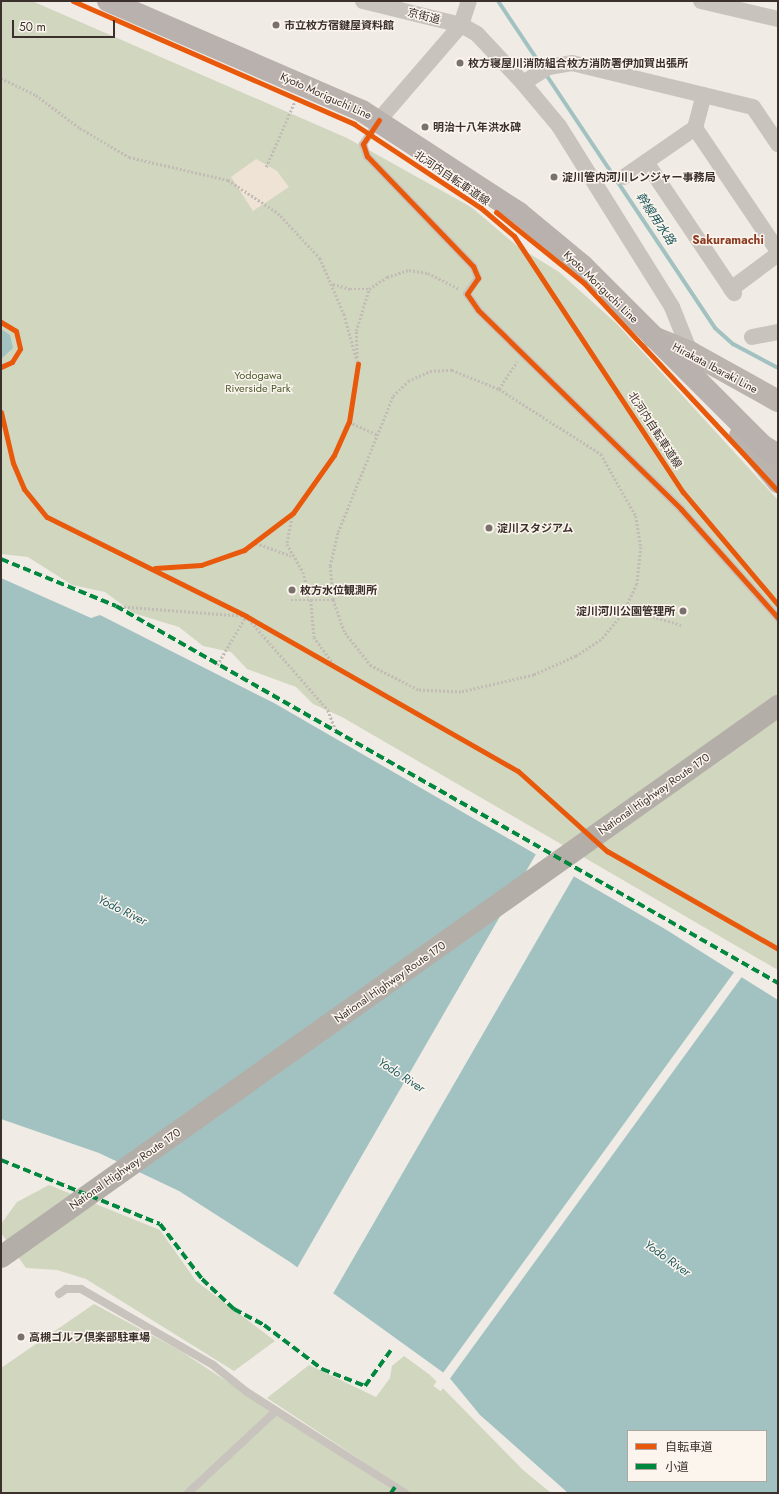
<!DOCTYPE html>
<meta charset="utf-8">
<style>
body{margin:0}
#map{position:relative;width:779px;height:1494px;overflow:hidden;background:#f0ebe5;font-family:Jost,"Noto Sans JP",sans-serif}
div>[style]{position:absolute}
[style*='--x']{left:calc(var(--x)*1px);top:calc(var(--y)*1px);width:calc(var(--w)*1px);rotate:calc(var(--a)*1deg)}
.green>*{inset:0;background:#d1d6bf}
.plaza>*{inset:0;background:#eee3d5}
.water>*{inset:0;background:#a1c2c1}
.pier>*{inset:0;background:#f0ebe5;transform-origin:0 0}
.stream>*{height:4px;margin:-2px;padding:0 2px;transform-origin:2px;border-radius:2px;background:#a1c2c1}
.path>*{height:2.5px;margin-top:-1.25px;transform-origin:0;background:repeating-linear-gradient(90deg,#c2bbb6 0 2px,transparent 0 4px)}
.service>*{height:8px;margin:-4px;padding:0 4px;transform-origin:4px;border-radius:4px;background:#c9c3be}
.minor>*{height:16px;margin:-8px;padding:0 8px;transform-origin:8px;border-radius:8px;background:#c9c3be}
.secondary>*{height:22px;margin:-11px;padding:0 11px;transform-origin:11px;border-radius:11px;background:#bab3ae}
.primary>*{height:22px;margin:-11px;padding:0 11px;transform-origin:11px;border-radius:11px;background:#b8b1ad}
.trunk>*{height:22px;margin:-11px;padding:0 11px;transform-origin:11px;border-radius:11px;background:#b4aea8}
.quiet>*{height:4px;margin-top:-2px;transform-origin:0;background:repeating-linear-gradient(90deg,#00873e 0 8px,transparent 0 12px)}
.cycleway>*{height:5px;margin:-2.5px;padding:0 2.5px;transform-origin:2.5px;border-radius:2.5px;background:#e8590c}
.dots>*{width:11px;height:11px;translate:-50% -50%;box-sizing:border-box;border:2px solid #fbf5ee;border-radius:50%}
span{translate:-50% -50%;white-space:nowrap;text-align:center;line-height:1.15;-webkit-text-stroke:3px #fbf5ee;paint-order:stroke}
.street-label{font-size:11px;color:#3b302b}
.poi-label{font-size:11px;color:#3b302b;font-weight:700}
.left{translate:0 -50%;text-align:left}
.right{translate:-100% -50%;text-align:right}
.park-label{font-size:11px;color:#4a5a2e}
.water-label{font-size:12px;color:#1f5a5e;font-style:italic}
.neighbourhood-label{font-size:12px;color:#8c3b22;font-weight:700}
.frame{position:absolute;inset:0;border:2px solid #3b302b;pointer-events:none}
.legend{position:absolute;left:627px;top:1430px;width:140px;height:52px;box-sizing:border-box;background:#fbf5ee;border:1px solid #aea6a0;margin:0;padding:5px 7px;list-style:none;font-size:12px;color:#3b302b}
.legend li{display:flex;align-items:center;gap:8px;height:20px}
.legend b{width:20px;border:1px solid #aea6a0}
.scale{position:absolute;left:12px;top:20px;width:103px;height:18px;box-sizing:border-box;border:2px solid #3b302b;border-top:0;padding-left:5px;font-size:12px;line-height:14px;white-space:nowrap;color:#3b302b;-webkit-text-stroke:3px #fbf5ee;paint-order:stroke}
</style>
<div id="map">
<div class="green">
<div style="clip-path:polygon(1px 1px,32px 1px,347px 138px,471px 207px,517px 246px,559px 272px,617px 324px,778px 500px,778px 970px,342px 717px,313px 704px,296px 687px,247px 669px,231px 652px,203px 646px,179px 627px,133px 613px,105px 592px,72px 585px,28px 557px,1px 554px)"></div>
<div style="clip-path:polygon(49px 1185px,160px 1230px,196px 1281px,275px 1341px,234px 1371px,86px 1279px,57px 1270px,26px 1268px,1px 1233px,1px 1224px,17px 1202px)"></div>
<div style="clip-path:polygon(94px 1304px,179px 1350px,397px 1493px,1px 1493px,1px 1368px)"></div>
<div style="clip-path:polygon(404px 1356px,430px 1375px,523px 1470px,551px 1493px,411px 1493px,267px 1398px,309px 1365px,376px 1397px,390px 1378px,392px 1366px)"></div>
</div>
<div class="plaza">
<div style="clip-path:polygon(256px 159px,277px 171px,289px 187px,253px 211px,231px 177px)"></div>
</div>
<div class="water">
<div style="clip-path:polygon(1px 329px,10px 335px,13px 348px,1px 359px)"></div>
<div style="clip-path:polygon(evenodd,1px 578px,91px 618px,100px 615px,274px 703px,665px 929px,778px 1000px,778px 1493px,568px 1493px,480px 1415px,448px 1376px,290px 1262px,179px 1191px,99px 1153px,1px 1119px,1px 578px,628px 1431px,766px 1431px,766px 1481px,628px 1481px,628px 1431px)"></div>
</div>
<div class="pier">
<div style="left:536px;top:854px;width:44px;height:526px;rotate:30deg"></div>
<div style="left:735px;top:971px;width:9px;height:513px;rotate:36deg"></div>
</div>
<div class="stream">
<div style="--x:498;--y:1;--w:79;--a:56.3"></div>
<div style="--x:545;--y:73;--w:306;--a:56.3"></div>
<div style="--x:715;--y:328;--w:24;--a:42"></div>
<div style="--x:733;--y:344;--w:49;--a:28.1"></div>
</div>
<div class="path">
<div style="--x:1;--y:78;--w:39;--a:26"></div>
<div style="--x:36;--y:95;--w:55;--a:36.9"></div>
<div style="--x:80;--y:128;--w:57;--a:30.6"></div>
<div style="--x:129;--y:157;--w:102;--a:13.1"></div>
<div style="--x:228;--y:180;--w:60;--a:33.4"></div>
<div style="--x:278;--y:213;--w:62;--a:47"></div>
<div style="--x:320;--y:258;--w:61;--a:66.8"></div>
<div style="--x:344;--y:314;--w:52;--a:74.4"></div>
<div style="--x:266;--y:167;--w:72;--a:-66.3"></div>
<div style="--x:333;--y:284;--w:18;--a:16"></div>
<div style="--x:350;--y:289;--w:19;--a:0"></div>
<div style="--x:357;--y:358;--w:27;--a:-92"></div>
<div style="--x:356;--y:331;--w:44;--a:-72.8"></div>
<div style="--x:369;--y:289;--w:22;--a:-34"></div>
<div style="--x:387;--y:277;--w:23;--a:-18"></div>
<div style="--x:409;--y:270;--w:19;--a:9"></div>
<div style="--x:428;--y:273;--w:35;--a:27"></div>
<div style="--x:452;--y:370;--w:51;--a:22"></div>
<div style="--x:499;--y:389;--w:121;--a:32.5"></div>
<div style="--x:601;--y:454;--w:71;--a:60.6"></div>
<div style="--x:636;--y:516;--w:31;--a:81"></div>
<div style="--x:641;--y:547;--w:37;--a:96"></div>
<div style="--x:637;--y:584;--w:31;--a:115"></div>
<div style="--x:624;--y:612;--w:36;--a:129"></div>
<div style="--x:601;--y:640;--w:30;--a:147"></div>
<div style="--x:576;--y:656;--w:46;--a:155.7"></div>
<div style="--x:534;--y:675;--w:75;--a:166.9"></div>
<div style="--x:461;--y:692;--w:43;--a:-177.3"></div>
<div style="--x:418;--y:690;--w:53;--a:-152.9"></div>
<div style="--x:371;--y:666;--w:43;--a:-128.5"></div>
<div style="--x:344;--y:632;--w:34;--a:-109"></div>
<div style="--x:333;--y:600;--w:34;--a:-95"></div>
<div style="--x:330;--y:566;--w:35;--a:-77"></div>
<div style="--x:338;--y:532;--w:147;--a:-68"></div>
<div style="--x:393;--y:396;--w:21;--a:-45"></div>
<div style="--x:408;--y:381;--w:24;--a:-24"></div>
<div style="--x:430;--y:371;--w:22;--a:-3"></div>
<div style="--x:499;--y:389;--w:33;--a:-57"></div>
<div style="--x:349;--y:422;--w:30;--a:24"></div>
<div style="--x:293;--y:513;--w:32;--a:101"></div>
<div style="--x:287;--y:544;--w:32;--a:60"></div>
<div style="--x:303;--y:572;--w:29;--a:74"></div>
<div style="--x:311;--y:600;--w:37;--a:85"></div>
<div style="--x:314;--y:637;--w:34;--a:54"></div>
<div style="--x:256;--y:543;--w:37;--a:20"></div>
<div style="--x:291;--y:600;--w:42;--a:0"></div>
<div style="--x:116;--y:606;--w:130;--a:4.4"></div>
<div style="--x:246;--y:616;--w:125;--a:48.9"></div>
<div style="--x:328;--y:710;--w:22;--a:69"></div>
<div style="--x:626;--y:608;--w:58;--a:17.2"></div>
<div style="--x:217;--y:665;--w:57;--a:-59.4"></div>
</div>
<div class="service">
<div style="--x:378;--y:122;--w:27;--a:124"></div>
<div style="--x:363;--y:144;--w:13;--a:72"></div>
<div style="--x:367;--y:156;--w:153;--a:46.1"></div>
<div style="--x:473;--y:266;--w:13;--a:67"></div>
<div style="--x:478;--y:278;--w:19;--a:125"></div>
<div style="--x:467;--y:294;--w:19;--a:55"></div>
<div style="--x:478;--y:310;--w:284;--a:44.4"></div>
<div style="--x:681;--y:509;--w:146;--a:48.3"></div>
<div style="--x:59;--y:1294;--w:9;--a:-36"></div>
<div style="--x:66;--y:1289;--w:15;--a:0"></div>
<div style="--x:81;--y:1289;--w:152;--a:29.9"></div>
<div style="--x:213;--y:1365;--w:43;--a:38.5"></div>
<div style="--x:247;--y:1392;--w:188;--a:32.6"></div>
<div style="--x:188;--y:1493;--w:120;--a:-43"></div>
</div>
<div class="minor">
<div style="--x:363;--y:1;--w:101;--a:13.8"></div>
<div style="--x:461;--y:25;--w:18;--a:29"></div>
<div style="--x:477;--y:34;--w:67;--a:46.8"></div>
<div style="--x:523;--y:83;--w:56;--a:50.1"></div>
<div style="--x:559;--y:126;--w:213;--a:58"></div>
<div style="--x:672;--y:307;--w:48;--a:68.2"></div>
<div style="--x:701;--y:1;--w:79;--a:13.2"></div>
<div style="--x:523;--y:83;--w:31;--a:-32"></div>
<div style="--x:549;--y:67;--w:23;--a:-10"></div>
<div style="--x:572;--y:63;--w:186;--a:13.7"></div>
<div style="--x:753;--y:107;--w:45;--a:56"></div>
<div style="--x:379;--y:120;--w:125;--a:-49.2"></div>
<div style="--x:461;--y:25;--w:25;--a:-72"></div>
<div style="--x:695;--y:128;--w:148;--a:56"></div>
<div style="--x:646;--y:162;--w:158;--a:56.1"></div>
<div style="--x:624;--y:177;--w:86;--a:-34.6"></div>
<div style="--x:695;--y:128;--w:34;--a:-75"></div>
<div style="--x:731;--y:289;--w:59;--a:-36.7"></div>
<div style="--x:752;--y:337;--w:26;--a:-11"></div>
</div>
<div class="secondary">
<div style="--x:653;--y:337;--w:40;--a:22"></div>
<div style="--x:690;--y:352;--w:101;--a:29.1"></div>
<div style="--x:740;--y:436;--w:60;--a:50.4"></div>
</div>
<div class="primary">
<div style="--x:108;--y:1;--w:277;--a:23.4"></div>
<div style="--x:362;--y:111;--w:187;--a:33"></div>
<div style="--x:519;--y:213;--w:83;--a:39.6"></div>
<div style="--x:583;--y:266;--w:255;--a:45"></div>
<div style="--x:763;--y:446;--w:17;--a:31"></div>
</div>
<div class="trunk">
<div style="--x:1;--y:1257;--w:953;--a:-35.34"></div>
</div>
<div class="quiet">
<div style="--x:1;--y:559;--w:124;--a:22.2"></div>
<div style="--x:116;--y:606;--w:762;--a:29.66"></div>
<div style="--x:1;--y:1160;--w:171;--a:21.9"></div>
<div style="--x:160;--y:1224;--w:69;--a:52.6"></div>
<div style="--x:202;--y:1279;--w:44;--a:43.2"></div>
<div style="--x:234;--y:1309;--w:34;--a:28"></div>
<div style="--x:264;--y:1325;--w:73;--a:37.2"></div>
<div style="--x:322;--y:1369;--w:46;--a:21.6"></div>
<div style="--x:365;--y:1386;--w:44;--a:-54.2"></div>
<div style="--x:391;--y:1493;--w:7;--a:-56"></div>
</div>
<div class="cycleway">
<div style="--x:73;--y:1;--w:307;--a:23.6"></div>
<div style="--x:354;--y:124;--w:152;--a:33.5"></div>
<div style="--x:481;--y:208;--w:43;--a:40.3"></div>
<div style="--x:514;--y:236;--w:307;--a:56.6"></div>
<div style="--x:683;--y:492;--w:148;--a:49.9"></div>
<div style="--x:379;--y:120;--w:29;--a:124"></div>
<div style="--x:363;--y:144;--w:13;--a:72"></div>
<div style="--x:367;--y:156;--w:153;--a:46.1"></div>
<div style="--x:473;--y:266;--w:13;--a:67"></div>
<div style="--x:478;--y:278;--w:19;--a:125"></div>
<div style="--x:467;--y:294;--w:19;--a:55"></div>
<div style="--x:478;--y:310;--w:284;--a:44.4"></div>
<div style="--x:681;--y:509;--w:146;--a:48.3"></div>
<div style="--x:496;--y:212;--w:113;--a:38.9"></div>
<div style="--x:584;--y:283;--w:284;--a:47"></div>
<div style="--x:1;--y:322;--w:17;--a:31"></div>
<div style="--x:16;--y:331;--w:18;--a:77"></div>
<div style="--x:20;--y:349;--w:15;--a:122"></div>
<div style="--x:12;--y:362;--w:12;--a:156"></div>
<div style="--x:1;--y:412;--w:52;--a:76.8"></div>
<div style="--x:13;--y:463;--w:28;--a:67"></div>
<div style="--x:24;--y:489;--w:36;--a:51"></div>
<div style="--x:47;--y:517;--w:222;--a:26.4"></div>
<div style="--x:246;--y:616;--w:313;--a:29.7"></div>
<div style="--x:518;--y:771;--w:120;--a:42"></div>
<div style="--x:607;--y:851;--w:197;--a:29.8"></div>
<div style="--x:155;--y:568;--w:46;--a:-3.7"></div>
<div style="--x:201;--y:565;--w:46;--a:-19.2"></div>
<div style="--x:244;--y:550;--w:61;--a:-37.1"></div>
<div style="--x:293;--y:513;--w:71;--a:-54.7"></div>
<div style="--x:334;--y:455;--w:36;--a:-66"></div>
<div style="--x:349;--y:422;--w:59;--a:-81.2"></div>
</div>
<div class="dots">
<div style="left:276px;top:25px;background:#7a716c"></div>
<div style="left:460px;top:63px;background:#7a716c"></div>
<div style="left:425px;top:127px;background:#7a716c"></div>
<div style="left:554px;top:177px;background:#7a716c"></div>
<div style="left:489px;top:528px;background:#7a716c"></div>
<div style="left:292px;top:590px;background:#7a716c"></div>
<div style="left:683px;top:611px;background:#7a716c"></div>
<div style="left:21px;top:1337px;background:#7a716c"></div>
</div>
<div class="street-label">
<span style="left:424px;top:16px;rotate:14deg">京街道</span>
<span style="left:326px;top:96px;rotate:24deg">Kyoto Moriguchi Line</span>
<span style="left:452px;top:178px;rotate:34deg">北河内自転車道線</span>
<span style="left:601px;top:287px;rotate:44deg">Kyoto Moriguchi Line</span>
<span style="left:715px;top:368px;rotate:28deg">Hirakata Ibaraki Line</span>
<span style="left:655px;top:430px;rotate:57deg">北河内自転車道線</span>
<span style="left:654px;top:794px;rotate:-35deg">National Highway Route 170</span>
<span style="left:390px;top:982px;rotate:-35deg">National Highway Route 170</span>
<span style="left:125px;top:1169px;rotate:-35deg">National Highway Route 170</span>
</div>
<div class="poi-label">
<span class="left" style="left:284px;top:25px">市立枚方宿鍵屋資料館</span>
<span class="left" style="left:468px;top:63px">枚方寝屋川消防組合枚方消防署伊加賀出張所</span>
<span class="left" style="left:433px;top:127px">明治十八年洪水碑</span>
<span class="left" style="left:562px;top:177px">淀川管内河川レンジャー事務局</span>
<span class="left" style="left:497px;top:528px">淀川スタジアム</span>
<span class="left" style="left:300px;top:590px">枚方水位観測所</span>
<span class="right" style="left:675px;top:611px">淀川河川公園管理所</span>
<span class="left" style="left:29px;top:1337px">高槻ゴルフ倶楽部駐車場</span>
</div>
<div class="park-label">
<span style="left:258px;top:382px">Yodogawa<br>Riverside Park</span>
</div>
<div class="water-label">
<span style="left:655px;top:219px;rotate:56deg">幹線用水路</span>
<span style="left:122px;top:911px;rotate:26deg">Yodo River</span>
<span style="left:401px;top:1076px;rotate:33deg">Yodo River</span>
<span style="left:667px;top:1259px;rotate:35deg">Yodo River</span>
</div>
<div class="neighbourhood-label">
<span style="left:728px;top:241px">Sakuramachi</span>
</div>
<div class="frame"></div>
<ul class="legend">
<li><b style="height:5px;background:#e8590c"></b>自転車道</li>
<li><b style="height:5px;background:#00873e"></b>小道</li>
</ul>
<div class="scale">50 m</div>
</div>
